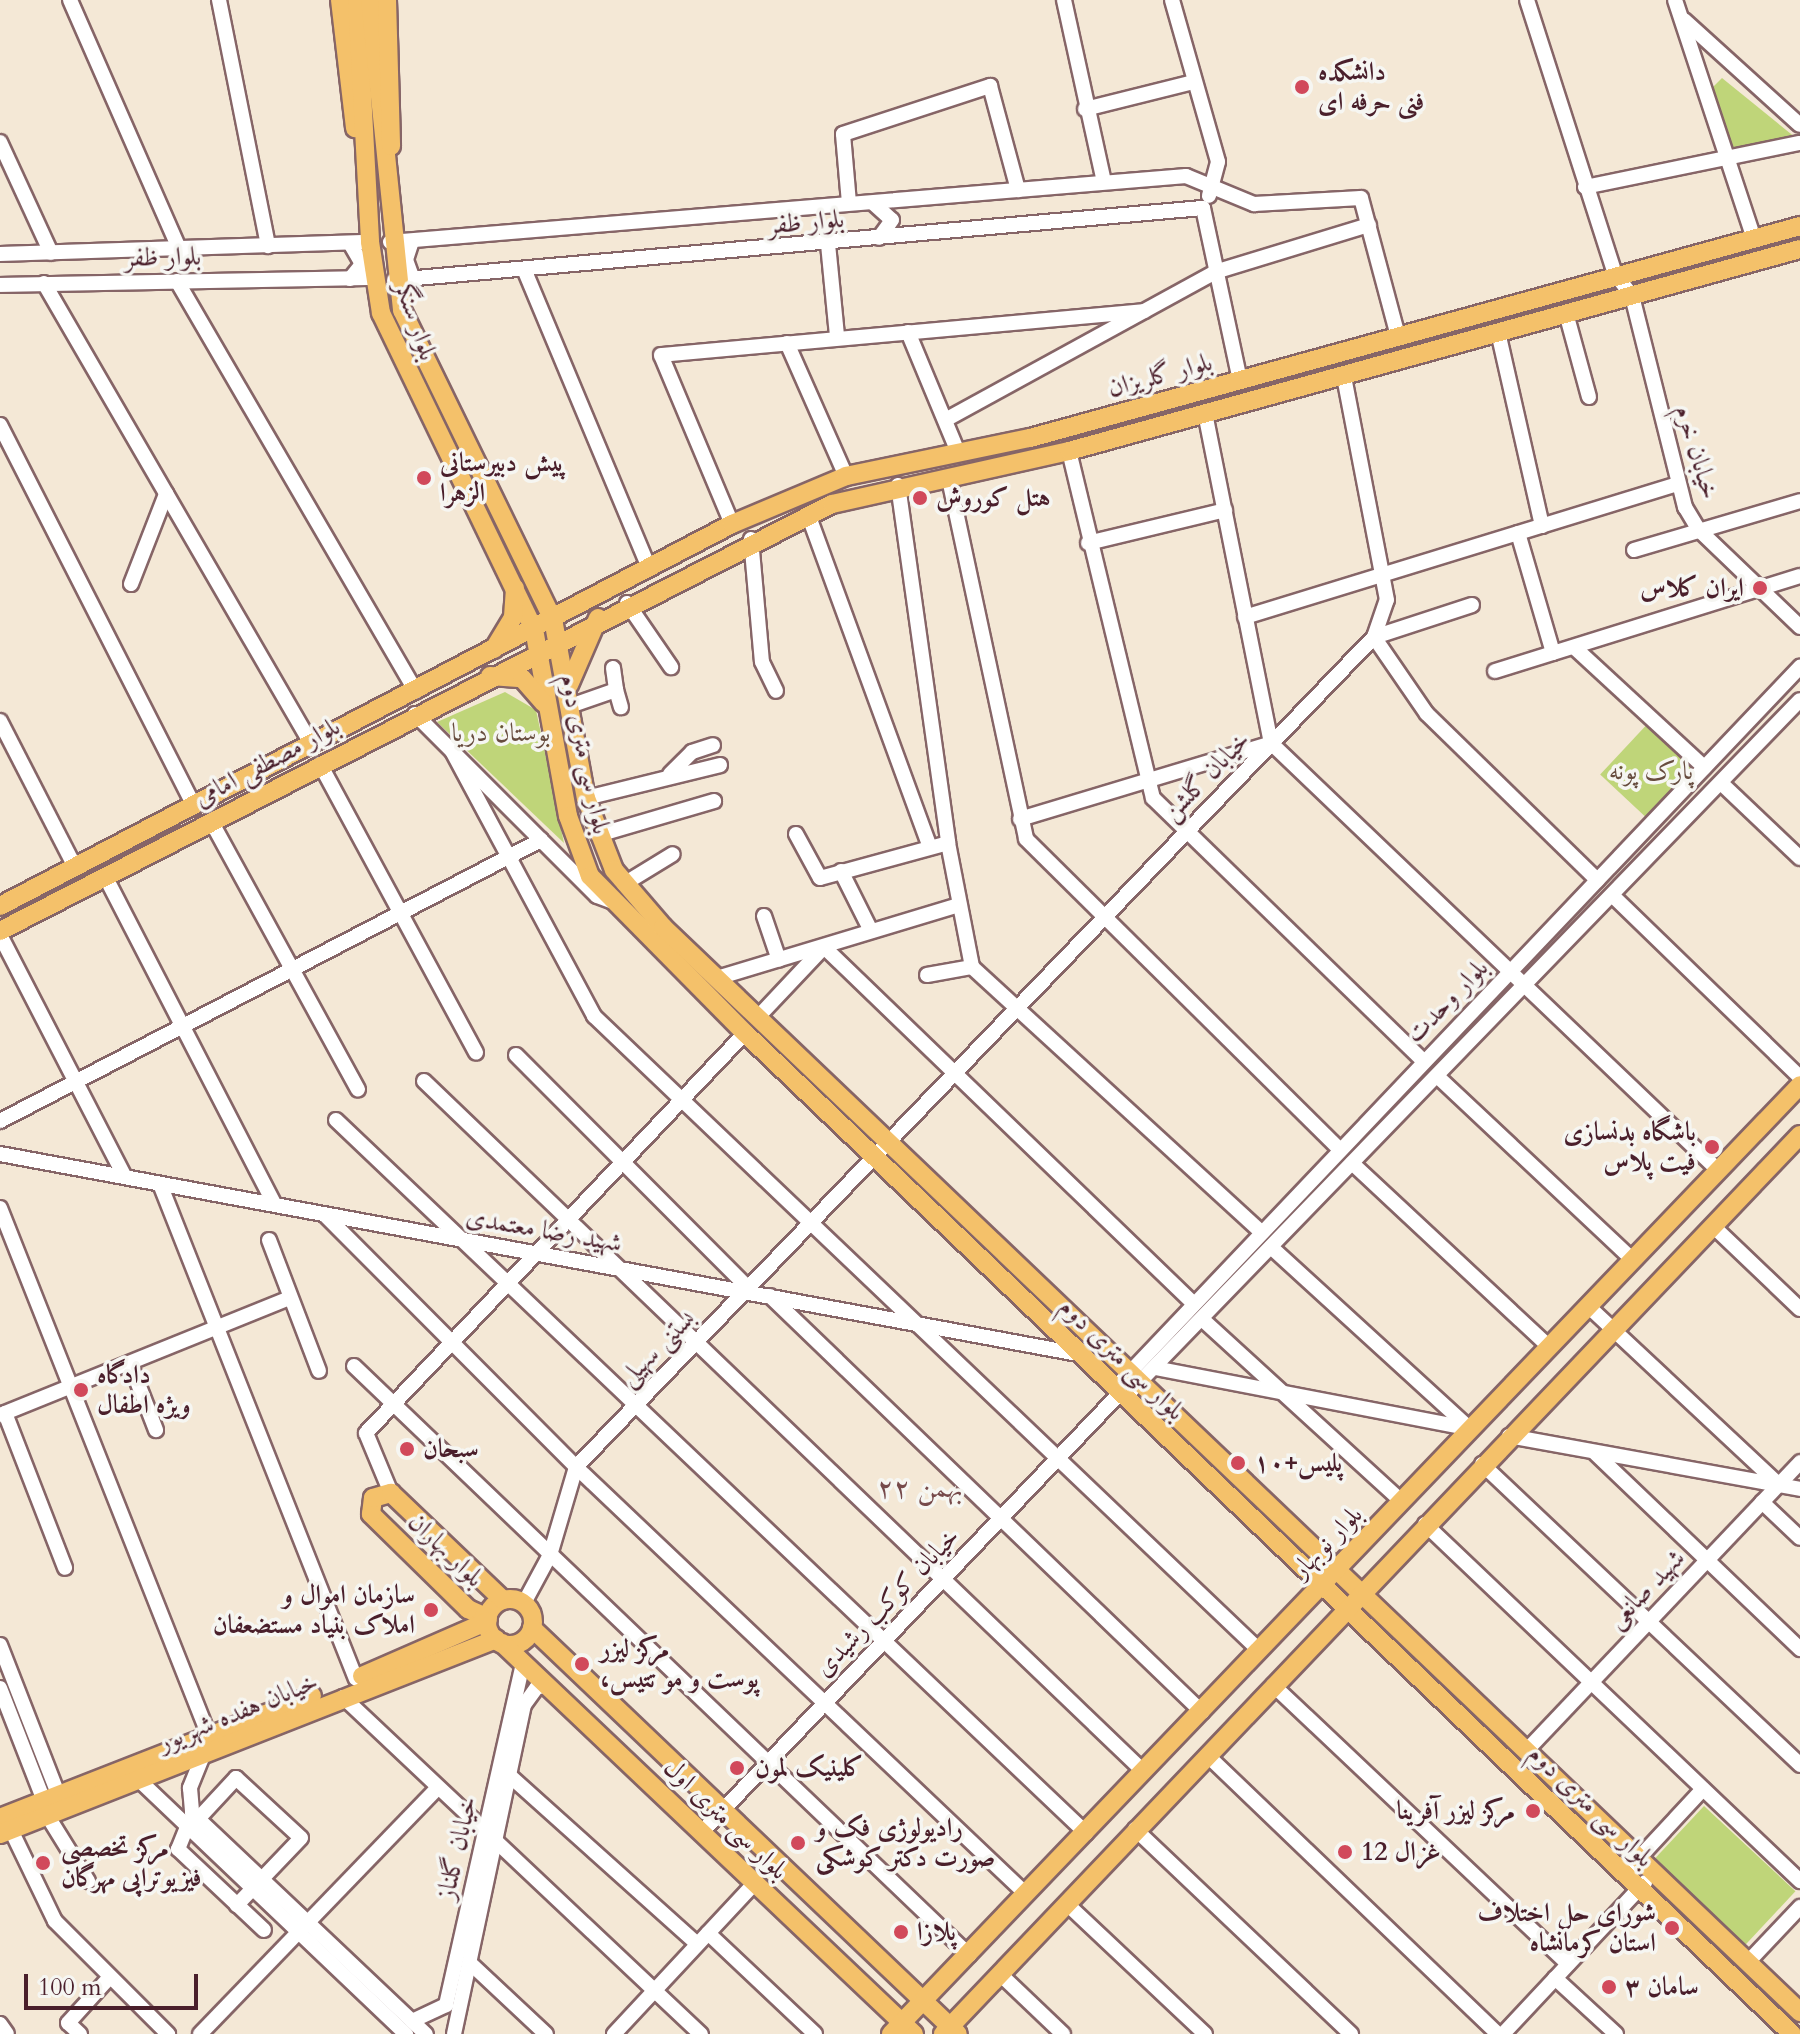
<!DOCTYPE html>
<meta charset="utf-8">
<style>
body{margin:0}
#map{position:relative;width:1800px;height:2034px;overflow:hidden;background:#f4e8d6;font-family:Cardo,Amiri,serif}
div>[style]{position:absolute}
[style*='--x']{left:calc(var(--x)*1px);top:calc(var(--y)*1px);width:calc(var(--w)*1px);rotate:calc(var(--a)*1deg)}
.green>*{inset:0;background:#bfd579;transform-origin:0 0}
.roads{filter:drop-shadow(2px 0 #866567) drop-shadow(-2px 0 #866567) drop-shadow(0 2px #866567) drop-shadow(0 -2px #866567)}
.minor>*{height:14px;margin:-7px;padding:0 7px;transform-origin:7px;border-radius:7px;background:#fff}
.major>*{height:18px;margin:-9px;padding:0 9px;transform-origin:9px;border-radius:9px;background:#f4c16a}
.major>.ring{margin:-9px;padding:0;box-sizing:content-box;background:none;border:18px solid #f4c16a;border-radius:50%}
.dots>*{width:22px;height:22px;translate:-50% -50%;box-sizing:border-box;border:4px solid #f6f6f2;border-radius:50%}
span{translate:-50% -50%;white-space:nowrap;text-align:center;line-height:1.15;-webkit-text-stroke:7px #f6f6f2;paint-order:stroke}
.poi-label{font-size:26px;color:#4a1f2b;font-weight:700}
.left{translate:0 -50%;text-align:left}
.right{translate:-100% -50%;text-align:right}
.street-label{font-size:26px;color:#4a1f2b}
.park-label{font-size:26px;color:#674c3e}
.neighbourhood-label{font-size:28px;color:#764a4b}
.scale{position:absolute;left:24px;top:1974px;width:174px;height:36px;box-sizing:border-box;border:4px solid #4a1f2b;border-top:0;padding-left:10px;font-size:24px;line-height:28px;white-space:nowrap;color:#4a1f2b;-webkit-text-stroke:6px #f6f6f2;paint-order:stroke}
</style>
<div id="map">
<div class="green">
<div style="clip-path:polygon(1722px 78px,1796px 138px,1734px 152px,1712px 88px)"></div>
<div style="clip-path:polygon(505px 692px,536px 710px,564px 843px,437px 722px)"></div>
<div style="left:1652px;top:719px;width:71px;height:76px;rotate:43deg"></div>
<div style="left:1704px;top:1806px;width:125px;height:75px;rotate:43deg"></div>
</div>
<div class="roads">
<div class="minor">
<div style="--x:70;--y:0;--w:276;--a:66.3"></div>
<div style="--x:219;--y:0;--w:251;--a:78.7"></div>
<div style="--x:1064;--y:0;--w:186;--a:77.6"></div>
<div style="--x:1172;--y:0;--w:168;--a:74.1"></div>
<div style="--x:1218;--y:162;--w:35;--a:105"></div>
<div style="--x:1527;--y:0;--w:288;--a:72.2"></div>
<div style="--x:1615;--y:274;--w:28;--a:52"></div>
<div style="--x:1632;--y:296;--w:218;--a:75.9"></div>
<div style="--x:1685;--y:507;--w:27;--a:59"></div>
<div style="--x:1699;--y:530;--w:140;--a:43.8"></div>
<div style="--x:1675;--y:0;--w:252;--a:71.7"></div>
<div style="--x:1684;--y:20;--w:156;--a:42.2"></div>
<div style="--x:1085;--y:109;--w:111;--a:-14"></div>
<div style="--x:0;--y:142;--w:122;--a:65.3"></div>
<div style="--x:1585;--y:187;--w:219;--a:-11.6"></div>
<div style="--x:849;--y:203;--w:69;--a:-95"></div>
<div style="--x:843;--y:134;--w:155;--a:-18.1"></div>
<div style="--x:990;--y:86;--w:108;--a:74.9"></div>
<div style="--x:873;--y:203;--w:25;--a:42"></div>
<div style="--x:892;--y:220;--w:22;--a:126"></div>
<div style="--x:1203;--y:208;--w:176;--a:77.9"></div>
<div style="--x:412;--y:241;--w:20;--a:108"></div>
<div style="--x:406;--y:260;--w:20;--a:70"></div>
<div style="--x:390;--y:242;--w:799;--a:-4.74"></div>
<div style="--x:1186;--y:176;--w:74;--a:22.4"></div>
<div style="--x:1254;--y:204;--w:107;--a:-3.2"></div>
<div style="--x:1361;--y:198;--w:143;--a:75"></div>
<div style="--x:828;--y:244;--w:92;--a:84.4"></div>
<div style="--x:0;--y:254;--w:370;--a:-1.9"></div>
<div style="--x:524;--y:269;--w:324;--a:67.3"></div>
<div style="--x:350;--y:279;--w:19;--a:-51"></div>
<div style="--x:362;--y:264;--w:24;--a:-120"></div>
<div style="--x:394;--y:280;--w:812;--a:-5.09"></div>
<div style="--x:177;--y:281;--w:475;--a:59.8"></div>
<div style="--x:44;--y:283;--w:534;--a:59.88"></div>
<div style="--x:0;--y:285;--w:374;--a:-1.1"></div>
<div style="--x:1566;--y:313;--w:87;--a:74.7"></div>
<div style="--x:908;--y:332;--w:130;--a:67.4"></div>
<div style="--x:1498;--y:332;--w:199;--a:77.2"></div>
<div style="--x:787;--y:343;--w:145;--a:66.1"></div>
<div style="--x:1205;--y:413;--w:337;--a:78.7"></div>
<div style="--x:947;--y:419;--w:306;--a:-28.7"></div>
<div style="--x:1215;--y:272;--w:161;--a:-17"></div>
<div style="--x:0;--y:425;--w:427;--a:63"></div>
<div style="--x:1069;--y:451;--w:357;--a:76.4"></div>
<div style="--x:1153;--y:798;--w:377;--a:44.2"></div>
<div style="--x:949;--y:479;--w:368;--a:77.9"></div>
<div style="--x:1026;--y:839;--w:441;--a:44.7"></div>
<div style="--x:898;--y:485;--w:361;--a:82"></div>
<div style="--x:808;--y:514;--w:351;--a:69.9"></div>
<div style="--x:732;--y:524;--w:183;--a:-112.8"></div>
<div style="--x:661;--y:355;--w:485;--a:-5.2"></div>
<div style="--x:1518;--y:533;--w:125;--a:73.7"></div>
<div style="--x:751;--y:539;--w:123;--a:84.9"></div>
<div style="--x:762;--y:662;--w:32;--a:64"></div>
<div style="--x:1088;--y:543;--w:141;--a:-13.5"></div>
<div style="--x:1634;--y:550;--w:173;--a:-16.4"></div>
<div style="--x:131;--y:584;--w:97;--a:-68.7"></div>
<div style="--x:627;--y:603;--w:78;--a:55.5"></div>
<div style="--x:1472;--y:605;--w:103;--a:161.9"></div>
<div style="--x:1374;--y:637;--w:93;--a:55.5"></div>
<div style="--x:1427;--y:714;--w:238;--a:44.3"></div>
<div style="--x:1245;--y:617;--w:451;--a:-17.1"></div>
<div style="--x:1575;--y:648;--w:176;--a:42.7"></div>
<div style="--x:613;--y:668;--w:22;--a:82"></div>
<div style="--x:1495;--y:671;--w:319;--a:-17.3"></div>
<div style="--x:570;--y:706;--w:49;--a:-19.2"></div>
<div style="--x:616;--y:690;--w:18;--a:74"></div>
<div style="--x:415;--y:714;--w:257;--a:45"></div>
<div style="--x:597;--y:896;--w:15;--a:20"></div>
<div style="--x:0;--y:721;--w:164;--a:62.8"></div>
<div style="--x:1271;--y:743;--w:618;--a:43.69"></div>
<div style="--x:452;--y:751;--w:301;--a:61.8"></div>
<div style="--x:594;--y:1016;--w:920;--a:43.64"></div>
<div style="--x:320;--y:764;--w:328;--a:61.6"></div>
<div style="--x:670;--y:774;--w:31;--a:-45"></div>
<div style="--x:692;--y:752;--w:22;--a:-18"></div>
<div style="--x:1721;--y:783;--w:109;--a:43.5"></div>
<div style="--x:586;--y:798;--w:138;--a:-13.8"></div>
<div style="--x:1020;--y:819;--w:259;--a:-16.8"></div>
<div style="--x:211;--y:821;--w:306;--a:61.3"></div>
<div style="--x:796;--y:834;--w:50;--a:61.4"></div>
<div style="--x:820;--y:878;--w:133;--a:-15.3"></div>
<div style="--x:948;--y:843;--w:126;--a:79"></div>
<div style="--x:972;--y:967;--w:392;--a:42.5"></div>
<div style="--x:598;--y:835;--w:121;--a:-16.3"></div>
<div style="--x:841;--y:871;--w:67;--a:63.4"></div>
<div style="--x:105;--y:876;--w:370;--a:62.7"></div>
<div style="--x:624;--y:884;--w:57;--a:-31.5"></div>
<div style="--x:1613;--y:896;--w:260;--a:44.1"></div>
<div style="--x:764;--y:916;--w:46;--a:71.2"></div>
<div style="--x:0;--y:935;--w:272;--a:62.7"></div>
<div style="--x:927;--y:975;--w:46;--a:-10.1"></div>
<div style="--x:717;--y:978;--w:250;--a:-16.8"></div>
<div style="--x:758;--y:1017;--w:96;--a:-46.7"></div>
<div style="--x:824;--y:947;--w:513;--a:43.97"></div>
<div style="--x:516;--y:1055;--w:332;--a:45.1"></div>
<div style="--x:1437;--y:1076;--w:267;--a:43.2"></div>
<div style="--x:424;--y:1081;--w:998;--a:43.82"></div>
<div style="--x:336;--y:1120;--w:1035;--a:43.55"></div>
<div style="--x:0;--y:1121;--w:610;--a:-27.45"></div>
<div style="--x:0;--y:1154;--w:1096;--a:10.51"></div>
<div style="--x:1352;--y:1163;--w:270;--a:43"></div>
<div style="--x:160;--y:1184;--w:532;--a:68.4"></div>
<div style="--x:0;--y:1208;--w:568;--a:68.4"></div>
<div style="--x:324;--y:1214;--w:357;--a:45.1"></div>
<div style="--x:576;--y:1467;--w:620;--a:43.5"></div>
<div style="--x:1713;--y:1226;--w:120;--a:43.7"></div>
<div style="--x:269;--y:1240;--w:140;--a:69.1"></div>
<div style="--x:1271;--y:1247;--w:270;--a:42.4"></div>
<div style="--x:770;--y:1296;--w:600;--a:43.92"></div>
<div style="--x:1588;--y:1306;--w:260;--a:43.1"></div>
<div style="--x:1202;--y:1319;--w:270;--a:42.4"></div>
<div style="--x:130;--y:1363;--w:72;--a:68.8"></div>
<div style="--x:354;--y:1366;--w:852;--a:43.76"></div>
<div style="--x:1155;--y:1368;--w:322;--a:10.9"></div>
<div style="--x:1115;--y:1388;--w:995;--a:-46.47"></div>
<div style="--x:1125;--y:1397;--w:970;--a:-45.92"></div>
<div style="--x:5;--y:1413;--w:166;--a:68.8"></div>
<div style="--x:0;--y:1415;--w:313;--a:-22"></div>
<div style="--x:1509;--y:1436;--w:296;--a:10.3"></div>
<div style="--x:1595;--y:1453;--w:284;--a:43.7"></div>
<div style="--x:1482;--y:1464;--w:438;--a:43.4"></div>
<div style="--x:391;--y:1493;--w:65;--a:-112.6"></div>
<div style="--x:366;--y:1433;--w:551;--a:-46.54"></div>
<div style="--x:1762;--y:1502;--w:52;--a:43.5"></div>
<div style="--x:1425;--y:1524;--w:518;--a:43.59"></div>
<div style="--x:524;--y:1603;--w:55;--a:-61.6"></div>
<div style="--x:550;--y:1555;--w:92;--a:-73.5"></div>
<div style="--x:576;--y:1467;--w:1151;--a:-46.13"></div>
<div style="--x:1374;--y:637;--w:39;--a:-71"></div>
<div style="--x:1387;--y:600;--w:228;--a:-100.9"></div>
<div style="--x:0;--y:1645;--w:162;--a:68.7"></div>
<div style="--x:1273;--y:1685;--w:406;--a:43.4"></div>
<div style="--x:0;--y:1688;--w:121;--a:68.7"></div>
<div style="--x:343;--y:1697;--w:492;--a:43.3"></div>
<div style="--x:1527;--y:1750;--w:397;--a:-46.5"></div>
<div style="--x:204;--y:1753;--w:38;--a:112"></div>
<div style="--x:190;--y:1788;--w:25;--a:85"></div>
<div style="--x:192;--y:1813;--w:322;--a:43.4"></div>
<div style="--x:1207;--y:1755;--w:403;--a:43.8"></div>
<div style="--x:510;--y:1776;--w:251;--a:41.9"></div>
<div style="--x:139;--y:1780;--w:369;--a:43.6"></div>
<div style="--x:47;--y:1815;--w:78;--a:58.2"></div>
<div style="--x:198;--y:1819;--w:56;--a:-47.2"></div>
<div style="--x:236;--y:1778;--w:88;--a:42.7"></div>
<div style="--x:301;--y:1838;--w:93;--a:133.7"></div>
<div style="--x:187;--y:1827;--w:24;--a:112"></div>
<div style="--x:178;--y:1849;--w:118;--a:43.3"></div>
<div style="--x:1135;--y:1829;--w:298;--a:43.5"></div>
<div style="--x:11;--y:1830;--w:101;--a:64.2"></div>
<div style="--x:55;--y:1921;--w:160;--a:45"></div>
<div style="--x:702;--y:1832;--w:606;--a:-46.4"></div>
<div style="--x:1624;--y:1874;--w:116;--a:-47.1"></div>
<div style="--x:1066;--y:1903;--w:191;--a:43.3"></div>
<div style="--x:708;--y:1933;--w:147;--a:43.3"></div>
<div style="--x:1748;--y:1962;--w:76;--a:-46.6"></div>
<div style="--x:470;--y:1963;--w:104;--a:43.1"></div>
<div style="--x:1000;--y:1974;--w:87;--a:43.6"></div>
<div style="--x:1555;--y:1978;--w:83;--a:42.6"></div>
<div style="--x:412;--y:2021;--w:38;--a:-25"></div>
<div style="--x:446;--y:2005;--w:351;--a:-77.3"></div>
<div style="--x:0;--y:2024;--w:12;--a:55"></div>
<div style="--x:80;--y:2034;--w:16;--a:-137"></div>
<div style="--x:68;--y:2023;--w:59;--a:-47.7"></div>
<div style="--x:200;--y:2034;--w:341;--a:-46"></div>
<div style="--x:454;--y:2034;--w:336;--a:-78"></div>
<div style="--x:524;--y:1705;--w:22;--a:-54"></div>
<div style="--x:537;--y:1687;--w:11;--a:-5"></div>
<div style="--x:614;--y:2034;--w:207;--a:-47"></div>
<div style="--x:1503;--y:2034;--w:208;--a:-46.9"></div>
</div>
<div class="major">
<div style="--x:340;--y:0;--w:129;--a:83.3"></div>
<div style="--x:357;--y:0;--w:242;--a:86.9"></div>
<div style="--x:370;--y:242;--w:72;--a:81.2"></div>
<div style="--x:381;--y:313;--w:351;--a:64.2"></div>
<div style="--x:534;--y:629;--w:190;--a:79.7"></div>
<div style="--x:568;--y:816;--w:64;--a:69.9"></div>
<div style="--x:590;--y:876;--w:221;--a:45.4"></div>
<div style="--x:745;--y:1033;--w:1449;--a:43.71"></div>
<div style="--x:370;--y:0;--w:312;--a:84.1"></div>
<div style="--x:402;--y:310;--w:344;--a:64"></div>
<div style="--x:553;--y:619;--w:182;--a:79.6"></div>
<div style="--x:586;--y:798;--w:77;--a:68.7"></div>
<div style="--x:614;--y:870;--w:75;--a:49.3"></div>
<div style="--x:663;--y:927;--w:1572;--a:43.66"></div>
<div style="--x:387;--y:0;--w:146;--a:88.4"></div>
<div style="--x:494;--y:649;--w:37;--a:-59"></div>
<div style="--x:513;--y:617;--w:29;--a:-86"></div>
<div style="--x:490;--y:676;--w:32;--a:4"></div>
<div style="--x:522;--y:678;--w:33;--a:49"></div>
<div style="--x:569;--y:685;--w:73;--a:-66.6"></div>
<div style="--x:0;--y:906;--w:826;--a:-27.56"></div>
<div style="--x:732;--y:524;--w:124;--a:-22.8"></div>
<div style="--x:846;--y:476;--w:188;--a:-11.7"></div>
<div style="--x:1030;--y:438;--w:799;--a:-15.39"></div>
<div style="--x:0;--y:931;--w:935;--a:-27.17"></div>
<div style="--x:832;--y:504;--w:243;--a:-12.6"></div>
<div style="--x:1069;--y:451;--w:758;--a:-15.45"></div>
<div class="ring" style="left:487px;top:1599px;width:28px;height:28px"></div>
<div style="--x:488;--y:1618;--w:22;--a:-156"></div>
<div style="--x:468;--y:1609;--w:136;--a:-135.6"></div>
<div style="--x:371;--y:1514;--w:16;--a:-83"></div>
<div style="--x:373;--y:1498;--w:19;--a:-16"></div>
<div style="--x:391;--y:1493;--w:155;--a:43.7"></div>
<div style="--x:532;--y:1628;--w:588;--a:43.62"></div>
<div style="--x:502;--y:1643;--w:568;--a:43.5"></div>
<div style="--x:362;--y:1676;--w:137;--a:-23.6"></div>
<div style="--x:0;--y:1818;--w:335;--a:-21.4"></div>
<div style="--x:0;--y:1834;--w:533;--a:-21.46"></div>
<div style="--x:891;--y:2034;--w:1314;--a:-46.23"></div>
<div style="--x:943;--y:2034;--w:1242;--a:-46.37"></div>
</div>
</div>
<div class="dots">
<div style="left:1302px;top:87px;background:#d1495b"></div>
<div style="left:424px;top:478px;background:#d1495b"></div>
<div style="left:920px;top:498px;background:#d1495b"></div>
<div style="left:1760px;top:588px;background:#d1495b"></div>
<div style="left:1712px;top:1147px;background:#d1495b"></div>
<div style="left:81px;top:1390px;background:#d1495b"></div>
<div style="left:407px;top:1449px;background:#d1495b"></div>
<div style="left:1238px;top:1463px;background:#d1495b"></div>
<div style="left:431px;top:1610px;background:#d1495b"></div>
<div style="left:582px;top:1664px;background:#d1495b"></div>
<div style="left:737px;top:1768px;background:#d1495b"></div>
<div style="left:1533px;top:1811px;background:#d1495b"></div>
<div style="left:798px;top:1843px;background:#d1495b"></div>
<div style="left:1345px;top:1852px;background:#d1495b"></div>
<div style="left:43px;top:1863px;background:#d1495b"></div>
<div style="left:1672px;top:1928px;background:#d1495b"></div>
<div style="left:901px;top:1932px;background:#d1495b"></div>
<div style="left:1609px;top:1987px;background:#d1495b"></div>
</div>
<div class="poi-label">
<span class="left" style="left:1318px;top:87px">دانشکده<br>فنی حرفه ای</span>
<span class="left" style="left:440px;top:478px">پیش دبیرستانی<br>الزهرا</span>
<span class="left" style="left:936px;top:498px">هتل کوروش</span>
<span class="right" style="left:1744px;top:588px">ایران کلاس</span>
<span class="right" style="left:1696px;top:1147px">باشگاه بدنسازی<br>فیت پلاس</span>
<span class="left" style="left:97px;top:1390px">دادگاه<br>ویژه اطفال</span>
<span class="left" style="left:423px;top:1449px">سبحان</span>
<span class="left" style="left:1254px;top:1463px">پلیس+۱۰</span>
<span class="right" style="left:415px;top:1610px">سازمان اموال و<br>املاک بنیاد مستضعفان</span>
<span class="left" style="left:600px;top:1664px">مرکز لیزر<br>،پوست و مو تتیس</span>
<span class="left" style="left:755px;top:1768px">کلینیک لمون</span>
<span class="right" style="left:1515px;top:1811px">مرکز لیزر آفرینا</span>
<span class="left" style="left:816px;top:1843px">رادیولوژی فک و<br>صورت دکتر کوشکی</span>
<span class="left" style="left:61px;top:1863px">مرکز تخصصی<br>فیزیوتراپی مهرگان</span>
<span class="left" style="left:1361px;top:1852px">غزال 12</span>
<span class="right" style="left:1656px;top:1928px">شورای حل اختلاف<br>استان کرمانشاه</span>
<span class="left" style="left:917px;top:1932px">پلازا</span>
<span class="left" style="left:1625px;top:1987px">سامان ۳</span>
</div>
<div class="street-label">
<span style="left:806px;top:222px;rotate:-5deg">بلوار ظفر</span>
<span style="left:163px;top:257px;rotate:-1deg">بلوار ظفر</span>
<span style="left:416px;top:321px;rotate:71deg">بلوار سنگر</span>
<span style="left:1160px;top:375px;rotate:-15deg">بلوار گلریزان</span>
<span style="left:1697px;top:452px;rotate:73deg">خیابان خرم</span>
<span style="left:585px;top:754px;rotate:78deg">بلوار سی متری دوم</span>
<span style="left:267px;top:762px;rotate:-28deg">بلوار مصطفی امامی</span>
<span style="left:1206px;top:776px;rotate:-46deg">خیابان گلشن</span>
<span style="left:1447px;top:1001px;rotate:-46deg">بلوار وحدت</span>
<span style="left:544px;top:1230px;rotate:10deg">شهید رضا معتمدی</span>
<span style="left:657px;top:1348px;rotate:-45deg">بستنی سهیلی</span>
<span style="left:1122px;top:1359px;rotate:44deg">بلوار سی متری دوم</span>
<span style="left:1327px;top:1542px;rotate:-46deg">بلوار نوبهار</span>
<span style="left:446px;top:1550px;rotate:44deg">بلوار بهاران</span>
<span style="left:1646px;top:1589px;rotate:-46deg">شهید صانعی</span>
<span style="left:887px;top:1602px;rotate:-46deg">خیابان کوکب رشیدی</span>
<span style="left:238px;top:1712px;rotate:-22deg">خیابان هفده شهریور</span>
<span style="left:1591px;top:1806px;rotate:44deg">بلوار سی متری دوم</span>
<span style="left:726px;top:1819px;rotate:44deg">بلوار سی متری اول</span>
<span style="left:457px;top:1848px;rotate:-77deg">خیابان گلناز</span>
</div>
<div class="park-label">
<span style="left:501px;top:733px">بوستان دریا</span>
<span style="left:1651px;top:771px">پارک پونه</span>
</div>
<div class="neighbourhood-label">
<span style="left:920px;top:1488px">۲۲ بهمن</span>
</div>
<div class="scale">100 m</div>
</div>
